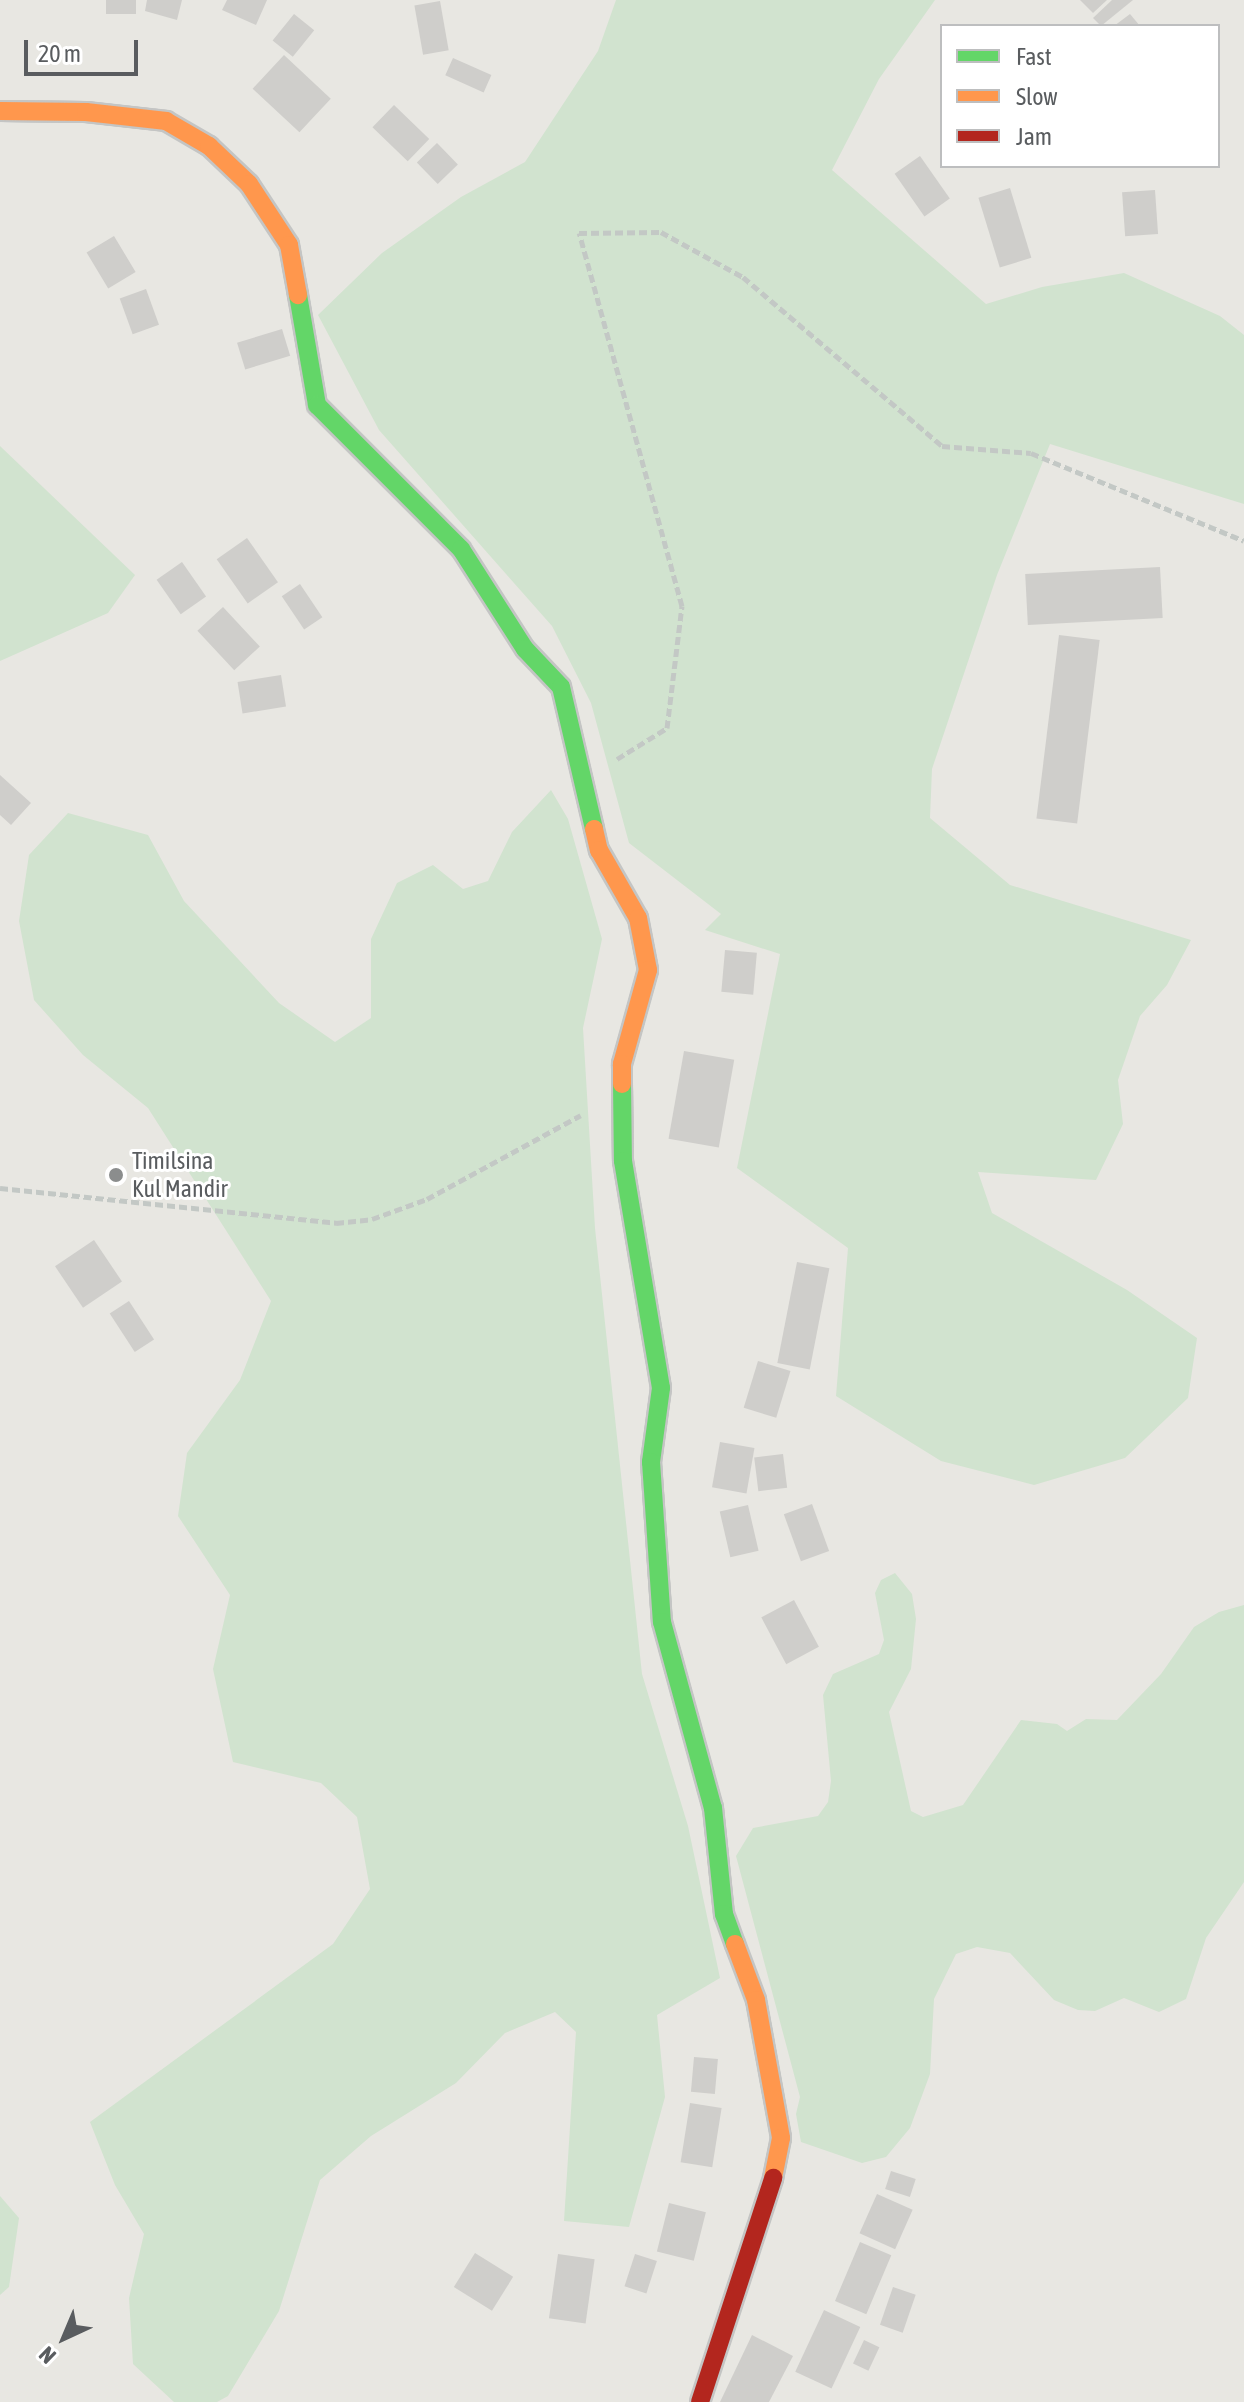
<!DOCTYPE html>
<style>
body{margin:0}
#map{position:relative;width:1244px;height:2402px;overflow:hidden;background:#e8e7e2;font-family:"Asap Condensed",sans-serif}
div>[style]{position:absolute}
[style*='--x']{left:calc(var(--x)*1px);top:calc(var(--y)*1px);width:calc(var(--w)*1px);rotate:calc(var(--a)*1deg)}
.green>*{inset:0;background:#d1e3cf}
.building>*{inset:0;background:#cfcecb;transform-origin:0 0}
.path>*{height:5px;margin-top:-2.5px;transform-origin:0;background:repeating-linear-gradient(90deg,#c3c8c5 0 8px,transparent 0 12px)}
.roads{filter:drop-shadow(2px 0 #c4c5c4) drop-shadow(-2px 0 #c4c5c4) drop-shadow(0 2px #c4c5c4) drop-shadow(0 -2px #c4c5c4)}
.fast>*{height:18px;margin:-9px;padding:0 9px;transform-origin:9px;border-radius:9px;background:#63d668}
.slow>*{height:18px;margin:-9px;padding:0 9px;transform-origin:9px;border-radius:9px;background:#ff974d}
.jam>*{height:18px;margin:-9px;padding:0 9px;transform-origin:9px;border-radius:9px;background:#b3261e}
.dots>*{width:22px;height:22px;translate:-50% -50%;box-sizing:border-box;border:4px solid #fff;border-radius:50%}
span{translate:-50% -50%;white-space:nowrap;text-align:center;line-height:1.15;-webkit-text-stroke:6px #fff;paint-order:stroke}
.poi-label{font-size:24px;color:#595c5f}
.left{translate:0 -50%;text-align:left}
.legend{position:absolute;left:940px;top:24px;width:280px;height:144px;box-sizing:border-box;background:#fff;border:2px solid #bdbebf;margin:0;padding:10px 14px;list-style:none;font-size:24px;color:#595c5f}
.legend li{display:flex;align-items:center;gap:16px;height:40px}
.legend b{width:40px;border:2px solid #bdbebf}
.north{position:absolute;left:24px;top:2298px;width:80px;height:80px;-webkit-text-stroke:6px #fff;paint-order:stroke;rotate:224deg;font-size:22px;font-weight:700;line-height:32px;text-align:center;color:#595c5f}
.north::after{content:'';display:block;margin:auto;width:28px;height:36px;background:#595c5f;clip-path:polygon(50% 0,100% 100%,50% 72%,0 100%)}
.scale{position:absolute;left:24px;top:40px;width:114px;height:36px;box-sizing:border-box;border:4px solid #595c5f;border-top:0;padding-left:10px;font-size:24px;line-height:28px;white-space:nowrap;color:#595c5f;-webkit-text-stroke:6px #fff;paint-order:stroke}
</style>
<div id="map">
<div class="green">
<div style="clip-path:polygon(616px 0,935px 0,879px 79px,832px 170px,986px 304px,1042px 287px,1124px 273px,1220px 316px,1244px 335px,1244px 504px,1050px 444px,997px 575px,932px 769px,930px 818px,1010px 885px,1191px 940px,1167px 985px,1140px 1016px,1118px 1080px,1123px 1124px,1096px 1180px,978px 1172px,992px 1213px,1127px 1290px,1197px 1338px,1188px 1398px,1125px 1458px,1034px 1485px,941px 1461px,836px 1396px,848px 1248px,737px 1168px,780px 954px,705px 930px,721px 914px,629px 843px,591px 703px,552px 626px,379px 430px,318px 315px,382px 253px,461px 197px,525px 162px,598px 51px)"></div>
<div style="clip-path:polygon(0 446px,135px 575px,108px 613px,0 661px)"></div>
<div style="clip-path:polygon(551px 790px,568px 819px,602px 939px,583px 1028px,595px 1228px,642px 1674px,688px 1826px,720px 1978px,657px 2015px,665px 2097px,629px 2227px,564px 2221px,576px 2032px,555px 2012px,505px 2033px,456px 2083px,371px 2136px,320px 2180px,279px 2311px,228px 2396px,217px 2402px,174px 2402px,133px 2364px,129px 2298px,144px 2234px,115px 2185px,90px 2122px,333px 1944px,370px 1889px,357px 1817px,321px 1783px,233px 1762px,213px 1669px,230px 1595px,178px 1516px,187px 1453px,240px 1380px,271px 1301px,148px 1108px,83px 1055px,34px 1000px,19px 921px,29px 855px,68px 813px,148px 835px,184px 901px,279px 1003px,335px 1042px,371px 1018px,371px 939px,397px 883px,433px 865px,463px 889px,488px 881px,512px 832px)"></div>
<div style="clip-path:polygon(895px 1573px,912px 1594px,916px 1619px,911px 1669px,889px 1712px,911px 1811px,923px 1817px,963px 1805px,1021px 1720px,1057px 1724px,1067px 1731px,1086px 1719px,1117px 1720px,1161px 1674px,1194px 1627px,1219px 1612px,1244px 1605px,1244px 1882px,1206px 1938px,1186px 1999px,1159px 2012px,1124px 1998px,1095px 2011px,1078px 2010px,1054px 2000px,1010px 1953px,977px 1947px,956px 1954px,934px 1999px,930px 2074px,910px 2128px,886px 2157px,862px 2163px,801px 2142px,796px 2114px,800px 2097px,736px 1856px,753px 1828px,818px 1816px,828px 1802px,831px 1781px,823px 1695px,833px 1674px,879px 1654px,884px 1640px,875px 1593px,881px 1580px)"></div>
<div style="clip-path:polygon(0 2196px,19px 2218px,9px 2287px,0 2295px)"></div>
</div>
<div class="building">
<div style="left:106px;top:0;width:30px;height:14px"></div>
<div style="clip-path:polygon(147px 0,182px 0,177px 20px,145px 11px)"></div>
<div style="clip-path:polygon(227px 0,267px 0,256px 25px,222px 10px)"></div>
<div style="clip-path:polygon(1080px 0,1107px 0,1093px 13px)"></div>
<div style="clip-path:polygon(1112px 0,1133px 0,1101px 26px,1093px 18px)"></div>
<div style="left:440px;top:1px;width:50px;height:26px;rotate:80deg"></div>
<div style="left:294px;top:14px;width:26px;height:34px;rotate:39deg"></div>
<div style="clip-path:polygon(1130px 14px,1140px 26px,1114px 26px)"></div>
<div style="left:284px;top:55px;width:64px;height:46px;rotate:43deg"></div>
<div style="left:453px;top:58px;width:42px;height:19px;rotate:24deg"></div>
<div style="left:394px;top:105px;width:49px;height:31px;rotate:44deg"></div>
<div style="left:437px;top:143px;width:30px;height:28px;rotate:46deg"></div>
<div style="left:920px;top:156px;width:52px;height:31px;rotate:55deg"></div>
<div style="left:1010px;top:188px;width:73px;height:33px;rotate:73deg"></div>
<div style="left:1155px;top:190px;width:44px;height:33px;rotate:86deg"></div>
<div style="left:114px;top:236px;width:42px;height:32px;rotate:59deg"></div>
<div style="left:146px;top:289px;width:38px;height:28px;rotate:70deg"></div>
<div style="left:282px;top:329px;width:28px;height:47px;rotate:73deg"></div>
<div style="left:247px;top:538px;width:54px;height:37px;rotate:55deg"></div>
<div style="left:182px;top:562px;width:42px;height:31px;rotate:55deg"></div>
<div style="left:1160px;top:567px;width:51px;height:135px;rotate:87deg"></div>
<div style="left:300px;top:584px;width:40px;height:22px;rotate:56deg"></div>
<div style="left:223px;top:607px;width:54px;height:35px;rotate:47deg"></div>
<div style="left:1059px;top:635px;width:41px;height:185px;rotate:7deg"></div>
<div style="left:281px;top:675px;width:32px;height:44px;rotate:81deg"></div>
<div style="clip-path:polygon(0 775px,31px 803px,11px 825px,0 815px)"></div>
<div style="left:725px;top:950px;width:32px;height:42px;rotate:5deg"></div>
<div style="left:684px;top:1051px;width:51px;height:89px;rotate:10deg"></div>
<div style="left:94px;top:1240px;width:50px;height:47px;rotate:56deg"></div>
<div style="left:797px;top:1262px;width:33px;height:103px;rotate:11deg"></div>
<div style="left:129px;top:1301px;width:46px;height:23px;rotate:57deg"></div>
<div style="left:758px;top:1361px;width:34px;height:49px;rotate:17deg"></div>
<div style="left:720px;top:1442px;width:35px;height:46px;rotate:10deg"></div>
<div style="left:783px;top:1454px;width:34px;height:29px;rotate:83deg"></div>
<div style="left:812px;top:1504px;width:50px;height:30px;rotate:70deg"></div>
<div style="left:748px;top:1505px;width:47px;height:29px;rotate:77deg"></div>
<div style="left:794px;top:1600px;width:53px;height:37px;rotate:62deg"></div>
<div style="left:694px;top:2057px;width:24px;height:35px;rotate:5deg"></div>
<div style="left:690px;top:2103px;width:32px;height:60px;rotate:9deg"></div>
<div style="left:891px;top:2171px;width:26px;height:19px;rotate:18deg"></div>
<div style="left:877px;top:2194px;width:39px;height:43px;rotate:24deg"></div>
<div style="left:669px;top:2203px;width:38px;height:50px;rotate:14deg"></div>
<div style="left:860px;top:2242px;width:34px;height:64px;rotate:23deg"></div>
<div style="left:475px;top:2253px;width:45px;height:40px;rotate:32deg"></div>
<div style="left:558px;top:2254px;width:37px;height:65px;rotate:8deg"></div>
<div style="left:635px;top:2254px;width:23px;height:34px;rotate:18deg"></div>
<div style="left:893px;top:2287px;width:24px;height:40px;rotate:19deg"></div>
<div style="left:824px;top:2310px;width:40px;height:68px;rotate:25deg"></div>
<div style="clip-path:polygon(752px 2335px,793px 2356px,769px 2402px,720px 2402px)"></div>
<div style="left:864px;top:2340px;width:17px;height:26px;rotate:25deg"></div>
</div>
<div class="path">
<div style="--x:617;--y:759;--w:59;--a:-31.8"></div>
<div style="--x:667;--y:728;--w:123;--a:-83"></div>
<div style="--x:682;--y:606;--w:387;--a:-105.4"></div>
<div style="--x:579;--y:233;--w:82;--a:-0.7"></div>
<div style="--x:661;--y:232;--w:94;--a:28.8"></div>
<div style="--x:743;--y:277;--w:261;--a:40.3"></div>
<div style="--x:942;--y:446;--w:89;--a:4.5"></div>
<div style="--x:1031;--y:453;--w:230;--a:22.4"></div>
<div style="--x:0;--y:1188;--w:338;--a:5.9"></div>
<div style="--x:336;--y:1223;--w:36;--a:-6"></div>
<div style="--x:372;--y:1219;--w:59;--a:-20"></div>
<div style="--x:427;--y:1199;--w:175;--a:-28.6"></div>
</div>
<div class="roads">
<div class="fast">
<div style="--x:298;--y:295;--w:112;--a:80.2"></div>
<div style="--x:317;--y:405;--w:204;--a:45"></div>
<div style="--x:461;--y:549;--w:119;--a:57.4"></div>
<div style="--x:525;--y:649;--w:52;--a:46.5"></div>
<div style="--x:561;--y:687;--w:146;--a:76.9"></div>
<div style="--x:622;--y:1084;--w:77;--a:89.3"></div>
<div style="--x:623;--y:1161;--w:230;--a:80.5"></div>
<div style="--x:661;--y:1388;--w:75;--a:97.7"></div>
<div style="--x:651;--y:1462;--w:160;--a:86.1"></div>
<div style="--x:662;--y:1622;--w:193;--a:74.7"></div>
<div style="--x:713;--y:1808;--w:107;--a:84.1"></div>
<div style="--x:724;--y:1914;--w:32;--a:70"></div>
</div>
<div class="slow">
<div style="--x:0;--y:111;--w:86;--a:0.7"></div>
<div style="--x:86;--y:112;--w:81;--a:6.4"></div>
<div style="--x:166;--y:121;--w:50;--a:30.2"></div>
<div style="--x:209;--y:146;--w:55;--a:43.5"></div>
<div style="--x:249;--y:184;--w:73;--a:56.7"></div>
<div style="--x:289;--y:245;--w:51;--a:79.8"></div>
<div style="--x:594;--y:829;--w:22;--a:77"></div>
<div style="--x:599;--y:850;--w:78;--a:60.2"></div>
<div style="--x:638;--y:918;--w:53;--a:79.1"></div>
<div style="--x:648;--y:970;--w:98;--a:105.5"></div>
<div style="--x:622;--y:1064;--w:20;--a:90"></div>
<div style="--x:735;--y:1944;--w:60;--a:69.4"></div>
<div style="--x:756;--y:2000;--w:140;--a:79.7"></div>
<div style="--x:781;--y:2138;--w:41;--a:101.3"></div>
</div>
<div class="jam">
<div style="--x:700;--y:2402;--w:236;--a:-71.9"></div>
</div>
</div>
<div class="dots">
<div style="left:116px;top:1175px;background:#8b8d8d"></div>
</div>
<div class="poi-label">
<span class="left" style="left:132px;top:1175px">Timilsina<br>Kul Mandir</span>
</div>
<ul class="legend">
<li><b style="height:10px;background:#63d668"></b>Fast</li>
<li><b style="height:10px;background:#ff974d"></b>Slow</li>
<li><b style="height:10px;background:#b3261e"></b>Jam</li>
</ul>
<div class="north">N</div>
<div class="scale">20 m</div>
</div>
